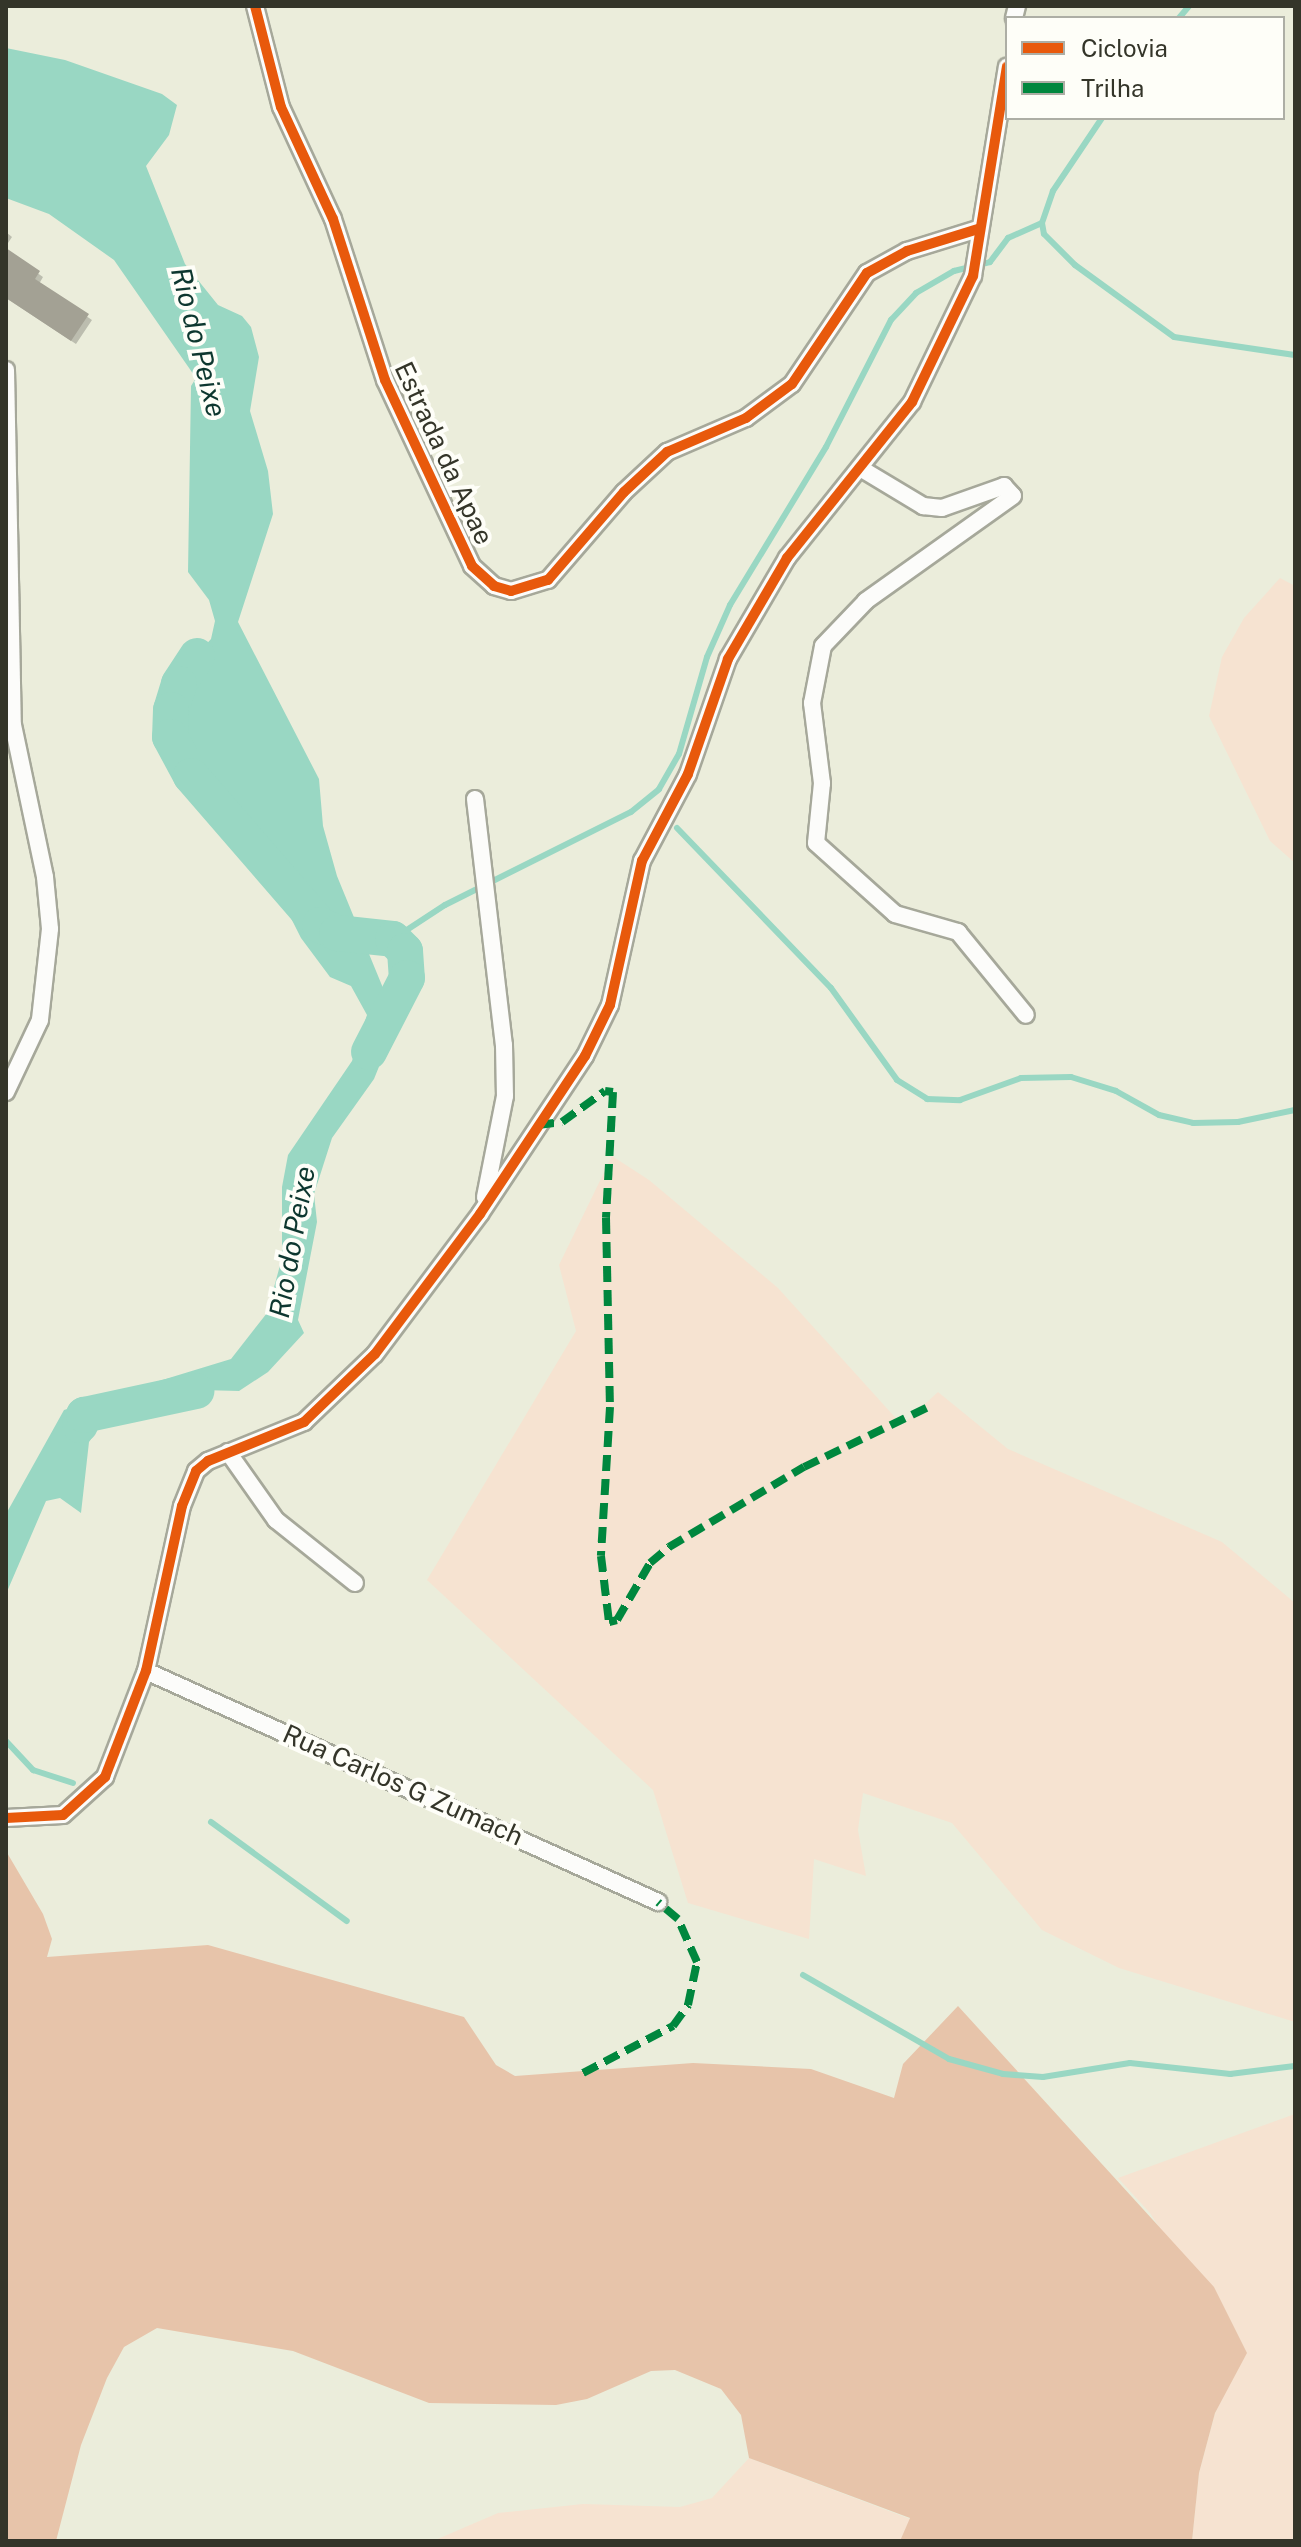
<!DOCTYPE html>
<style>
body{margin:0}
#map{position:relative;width:1301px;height:2547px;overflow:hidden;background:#ebeddb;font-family:"Public Sans",sans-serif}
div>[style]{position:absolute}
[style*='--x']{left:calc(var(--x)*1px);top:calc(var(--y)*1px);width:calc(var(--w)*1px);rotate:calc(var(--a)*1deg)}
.green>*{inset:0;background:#f6e3d1}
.forest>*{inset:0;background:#e7c4aa}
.water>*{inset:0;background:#99d7c3}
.shadow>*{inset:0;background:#0003}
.stream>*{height:6px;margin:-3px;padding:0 3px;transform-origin:3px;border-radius:3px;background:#99d7c3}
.river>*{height:36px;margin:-18px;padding:0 18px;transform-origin:18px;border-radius:18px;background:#99d7c3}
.building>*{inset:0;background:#a3a194}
.roads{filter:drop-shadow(2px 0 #a6a89a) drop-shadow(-2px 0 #a6a89a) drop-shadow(0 2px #a6a89a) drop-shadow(0 -2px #a6a89a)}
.minor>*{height:16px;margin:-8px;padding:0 8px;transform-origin:8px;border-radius:8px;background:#fcfcfa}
.quiet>*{height:8px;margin-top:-4px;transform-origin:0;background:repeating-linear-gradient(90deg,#00873e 0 16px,transparent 0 24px)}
.cycleway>*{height:10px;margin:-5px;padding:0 5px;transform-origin:5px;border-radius:5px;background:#e8590c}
span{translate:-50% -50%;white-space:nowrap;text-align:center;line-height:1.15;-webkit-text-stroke:8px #fefef8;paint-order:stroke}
.street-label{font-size:26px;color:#343529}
.water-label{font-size:28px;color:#0d372f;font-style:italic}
.frame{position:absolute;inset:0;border:8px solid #343529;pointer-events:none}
.legend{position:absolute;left:1005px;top:16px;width:280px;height:104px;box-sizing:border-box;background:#fefef8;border:2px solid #adaea5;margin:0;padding:10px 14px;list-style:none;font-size:24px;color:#343529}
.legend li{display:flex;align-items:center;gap:16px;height:40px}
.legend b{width:40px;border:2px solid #adaea5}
</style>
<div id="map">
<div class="green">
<div style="clip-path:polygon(1280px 578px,1295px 586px,1295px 863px,1270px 841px,1209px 716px,1222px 657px,1244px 618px)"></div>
<div style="clip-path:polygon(612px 1156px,649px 1180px,778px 1288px,902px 1425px,938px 1392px,1008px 1449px,1222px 1542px,1295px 1603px,1295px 2022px,1119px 1968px,1042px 1930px,952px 1823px,863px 1793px,858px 1830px,866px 1876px,814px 1859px,809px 1939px,688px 1903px,653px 1790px,427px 1580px,576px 1331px,559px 1265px)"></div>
<div style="clip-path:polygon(1295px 2114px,1295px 2541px,1192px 2541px,1199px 2473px,1215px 2413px,1242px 2357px,1150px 2213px,1118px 2178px)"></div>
<div style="clip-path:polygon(749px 2458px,910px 2519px,900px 2541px,433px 2541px,498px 2513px,583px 2504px,680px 2507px,712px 2498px)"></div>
</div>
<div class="forest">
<div style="clip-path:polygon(6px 1851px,43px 1914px,52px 1939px,47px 1957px,208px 1945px,464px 2017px,496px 2065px,515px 2076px,693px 2063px,811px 2069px,894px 2098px,903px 2064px,958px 2006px,1214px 2287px,1247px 2353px,1215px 2413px,1199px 2473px,1192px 2541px,900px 2541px,910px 2518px,749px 2458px,741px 2415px,721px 2389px,675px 2370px,651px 2371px,587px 2399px,556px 2405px,429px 2403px,293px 2351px,157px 2328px,124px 2347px,107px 2378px,81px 2445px,56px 2541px,6px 2541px)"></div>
</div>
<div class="water">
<div style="clip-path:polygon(6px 48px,65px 60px,162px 94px,177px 105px,169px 135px,146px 166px,185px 264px,218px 305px,242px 316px,251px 327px,259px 357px,250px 411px,268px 471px,273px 514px,238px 622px,319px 779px,323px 826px,337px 876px,397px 1022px,374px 1079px,332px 1138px,314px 1194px,317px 1222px,298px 1320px,304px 1333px,268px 1372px,239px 1391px,201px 1390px,172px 1405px,140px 1400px,124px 1404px,105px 1419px,89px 1442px,81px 1513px,60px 1498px,46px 1501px,6px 1594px,6px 1514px,64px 1410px,231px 1359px,267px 1313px,282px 1258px,282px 1187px,288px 1155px,352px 1061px,367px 1015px,351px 986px,330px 977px,301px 938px,244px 825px,181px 729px,172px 694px,178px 675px,211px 639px,215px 621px,209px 600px,188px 572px,191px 386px,196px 378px,114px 260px,49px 214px,6px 198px)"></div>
</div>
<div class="shadow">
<div style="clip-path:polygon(6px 232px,12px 237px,6px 246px)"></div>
<div style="clip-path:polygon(6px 251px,43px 277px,39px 284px,92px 320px,76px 344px,6px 298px)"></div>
</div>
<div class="stream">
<div style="--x:1179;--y:18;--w:16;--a:-50"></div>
<div style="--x:1102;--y:118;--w:88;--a:123.9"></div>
<div style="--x:1053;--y:191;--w:34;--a:109"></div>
<div style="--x:1042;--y:223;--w:11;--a:80"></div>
<div style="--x:1044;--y:234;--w:44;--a:45"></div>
<div style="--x:1075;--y:265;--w:122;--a:36"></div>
<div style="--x:1174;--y:337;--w:122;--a:8.5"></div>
<div style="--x:677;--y:828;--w:222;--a:46.1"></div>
<div style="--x:831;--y:988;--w:113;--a:54.3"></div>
<div style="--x:897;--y:1080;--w:36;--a:32"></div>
<div style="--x:927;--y:1099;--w:33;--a:2"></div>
<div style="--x:960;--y:1100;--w:65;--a:-19.8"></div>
<div style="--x:1021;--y:1078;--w:50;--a:-1.1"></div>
<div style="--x:1071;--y:1077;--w:47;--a:17.3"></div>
<div style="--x:1116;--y:1091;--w:49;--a:29.2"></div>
<div style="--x:1159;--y:1115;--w:35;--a:13"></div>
<div style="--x:1193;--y:1123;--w:45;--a:-1.3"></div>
<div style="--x:1238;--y:1122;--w:58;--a:-11.9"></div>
<div style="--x:393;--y:939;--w:62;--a:-33.2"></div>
<div style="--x:445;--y:905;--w:208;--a:-26.6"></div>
<div style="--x:631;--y:812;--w:36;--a:-39"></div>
<div style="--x:659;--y:789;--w:40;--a:-60.3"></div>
<div style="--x:679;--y:754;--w:101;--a:-73.9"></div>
<div style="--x:707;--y:657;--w:57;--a:-66.1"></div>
<div style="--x:730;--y:605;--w:185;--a:-58.7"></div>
<div style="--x:826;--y:447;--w:143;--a:-62.9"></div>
<div style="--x:891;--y:320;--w:37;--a:-47"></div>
<div style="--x:916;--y:293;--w:44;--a:-30.1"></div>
<div style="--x:954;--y:271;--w:37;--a:-14"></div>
<div style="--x:990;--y:262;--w:30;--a:-53"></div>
<div style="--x:1008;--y:238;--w:37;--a:-24"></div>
<div style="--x:6;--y:1741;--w:40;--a:47"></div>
<div style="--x:33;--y:1770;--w:42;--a:18"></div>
<div style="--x:211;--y:1822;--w:168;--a:36.1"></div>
<div style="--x:803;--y:1975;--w:168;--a:29.9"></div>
<div style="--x:949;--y:2059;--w:56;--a:15.5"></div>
<div style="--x:1003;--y:2074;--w:40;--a:4.3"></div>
<div style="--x:1043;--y:2077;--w:88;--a:-9.1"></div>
<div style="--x:1130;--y:2063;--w:101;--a:6.3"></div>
<div style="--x:1230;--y:2074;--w:65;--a:-7"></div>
</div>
<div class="river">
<div style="--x:197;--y:656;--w:33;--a:123"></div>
<div style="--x:179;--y:684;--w:27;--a:107"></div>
<div style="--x:171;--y:710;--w:27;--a:92"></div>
<div style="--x:170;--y:737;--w:44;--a:61.7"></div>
<div style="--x:191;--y:776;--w:197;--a:49.1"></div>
<div style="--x:320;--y:925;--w:19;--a:25"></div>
<div style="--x:337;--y:933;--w:56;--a:6.1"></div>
<div style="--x:393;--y:939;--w:17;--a:45"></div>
<div style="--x:405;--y:951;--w:27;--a:86"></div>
<div style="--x:407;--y:978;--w:83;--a:117.2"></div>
<div style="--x:80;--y:1425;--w:11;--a:-68"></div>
<div style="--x:84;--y:1415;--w:115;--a:-12.1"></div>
</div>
<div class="building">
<div style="clip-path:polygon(6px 248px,40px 271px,35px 279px,89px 314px,71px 341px,6px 298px)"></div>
</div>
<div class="roads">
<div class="minor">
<div style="--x:255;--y:6;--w:104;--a:75.6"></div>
<div style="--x:281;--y:107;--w:123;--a:65.1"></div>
<div style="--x:333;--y:219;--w:169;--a:72.1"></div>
<div style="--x:385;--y:380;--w:205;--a:64.9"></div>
<div style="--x:472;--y:566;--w:30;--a:42"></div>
<div style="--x:494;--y:586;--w:18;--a:16"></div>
<div style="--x:511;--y:591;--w:39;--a:-17"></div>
<div style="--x:548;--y:580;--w:116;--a:-49.2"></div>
<div style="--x:624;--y:492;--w:59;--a:-42.9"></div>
<div style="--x:667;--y:452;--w:86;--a:-23.3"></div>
<div style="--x:746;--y:418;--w:57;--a:-36.5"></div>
<div style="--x:792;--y:384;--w:134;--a:-56"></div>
<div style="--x:867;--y:273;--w:46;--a:-28.8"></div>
<div style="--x:907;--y:251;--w:74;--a:-17.2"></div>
<div style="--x:1014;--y:18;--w:12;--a:-76"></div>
<div style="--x:6;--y:370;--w:355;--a:88.9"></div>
<div style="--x:13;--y:725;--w:155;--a:78.1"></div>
<div style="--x:45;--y:877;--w:52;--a:84.5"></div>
<div style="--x:50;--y:929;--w:92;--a:96.3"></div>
<div style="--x:40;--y:1020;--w:80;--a:115.3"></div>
<div style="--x:860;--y:468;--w:74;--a:31.1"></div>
<div style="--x:923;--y:506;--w:19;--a:6"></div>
<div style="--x:942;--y:508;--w:66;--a:-19.5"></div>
<div style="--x:1004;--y:486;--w:13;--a:48"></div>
<div style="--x:1013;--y:496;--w:181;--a:144.5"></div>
<div style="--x:866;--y:601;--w:62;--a:133.7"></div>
<div style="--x:823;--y:646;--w:58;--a:100.9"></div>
<div style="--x:812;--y:703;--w:81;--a:82.9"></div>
<div style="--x:822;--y:783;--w:60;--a:95.7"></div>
<div style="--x:816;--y:843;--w:106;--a:41.9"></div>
<div style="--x:895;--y:914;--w:66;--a:15.9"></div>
<div style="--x:958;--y:932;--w:107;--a:50.7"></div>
<div style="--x:475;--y:799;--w:248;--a:83.3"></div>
<div style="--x:504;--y:1045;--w:51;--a:88.9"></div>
<div style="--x:505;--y:1096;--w:103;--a:101.2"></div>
<div style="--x:228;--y:1452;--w:83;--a:54.8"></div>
<div style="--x:276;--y:1520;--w:101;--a:38.6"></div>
<div style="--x:146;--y:1671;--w:562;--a:24.28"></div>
<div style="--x:6;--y:1818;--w:57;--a:-3"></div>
<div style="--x:63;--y:1815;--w:57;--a:-42.1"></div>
<div style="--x:105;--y:1777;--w:114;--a:-68.9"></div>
<div style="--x:146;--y:1671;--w:169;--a:-77.7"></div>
<div style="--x:182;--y:1506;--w:38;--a:-68"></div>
<div style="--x:196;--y:1471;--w:16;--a:-40"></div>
<div style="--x:208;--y:1461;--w:104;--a:-22.1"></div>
<div style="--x:304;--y:1422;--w:98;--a:-43.8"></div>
<div style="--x:375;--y:1354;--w:175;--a:-53.1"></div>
<div style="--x:480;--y:1214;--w:190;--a:-56.4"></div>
<div style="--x:585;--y:1056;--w:57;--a:-63.9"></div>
<div style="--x:610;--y:1005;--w:148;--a:-77.5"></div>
<div style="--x:642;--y:861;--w:98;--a:-62.1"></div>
<div style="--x:688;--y:774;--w:122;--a:-70.8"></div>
<div style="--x:728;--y:659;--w:117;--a:-59.7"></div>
<div style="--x:787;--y:558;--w:200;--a:-51.3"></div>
<div style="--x:912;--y:402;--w:140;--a:-64.2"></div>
<div style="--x:973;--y:276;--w:212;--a:-80.8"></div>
</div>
</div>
<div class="quiet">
<div style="--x:538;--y:1125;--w:24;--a:-7"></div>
<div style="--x:562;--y:1122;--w:53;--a:-35.8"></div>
<div style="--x:605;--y:1091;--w:8;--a:7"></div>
<div style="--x:613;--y:1092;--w:126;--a:93.2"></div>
<div style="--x:606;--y:1218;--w:189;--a:88.8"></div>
<div style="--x:610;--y:1407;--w:149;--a:93.5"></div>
<div style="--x:601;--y:1556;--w:66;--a:83.1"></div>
<div style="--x:609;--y:1622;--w:8;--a:-14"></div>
<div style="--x:617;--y:1620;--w:66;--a:-59.9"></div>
<div style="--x:650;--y:1563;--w:25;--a:-40"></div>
<div style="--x:669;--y:1547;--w:157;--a:-30.7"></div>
<div style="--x:804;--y:1467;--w:136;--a:-25.8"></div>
<div style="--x:583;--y:2073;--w:102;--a:-27.6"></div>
<div style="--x:673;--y:2026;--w:26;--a:-54"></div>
<div style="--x:688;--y:2005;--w:44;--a:-78.2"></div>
<div style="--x:697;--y:1962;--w:47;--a:-113.8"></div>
<div style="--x:678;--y:1919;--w:26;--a:-140"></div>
</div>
<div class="cycleway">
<div style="--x:255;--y:6;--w:104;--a:75.6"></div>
<div style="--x:281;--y:107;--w:123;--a:65.1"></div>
<div style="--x:333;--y:219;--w:169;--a:72.1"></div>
<div style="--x:385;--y:380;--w:205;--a:64.9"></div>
<div style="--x:472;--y:566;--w:30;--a:42"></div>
<div style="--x:494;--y:586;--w:18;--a:16"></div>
<div style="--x:511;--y:591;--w:39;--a:-17"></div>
<div style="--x:548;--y:580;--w:116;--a:-49.2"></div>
<div style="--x:624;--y:492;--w:59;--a:-42.9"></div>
<div style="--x:667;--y:452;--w:86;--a:-23.3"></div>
<div style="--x:746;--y:418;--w:57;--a:-36.5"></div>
<div style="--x:792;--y:384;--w:134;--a:-56"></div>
<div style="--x:867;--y:273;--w:46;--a:-28.8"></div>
<div style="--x:907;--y:251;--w:74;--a:-17.2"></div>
<div style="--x:6;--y:1818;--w:57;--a:-3"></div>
<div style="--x:63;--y:1815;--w:57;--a:-42.1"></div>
<div style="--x:105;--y:1777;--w:114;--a:-68.9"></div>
<div style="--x:146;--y:1671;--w:169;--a:-77.7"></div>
<div style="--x:182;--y:1506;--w:38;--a:-68"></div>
<div style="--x:196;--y:1471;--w:16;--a:-40"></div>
<div style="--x:208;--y:1461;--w:104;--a:-22.1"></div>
<div style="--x:304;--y:1422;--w:98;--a:-43.8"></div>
<div style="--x:375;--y:1354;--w:175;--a:-53.1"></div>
<div style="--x:480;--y:1214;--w:190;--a:-56.4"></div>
<div style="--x:585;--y:1056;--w:57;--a:-63.9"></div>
<div style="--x:610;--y:1005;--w:148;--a:-77.5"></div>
<div style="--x:642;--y:861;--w:98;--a:-62.1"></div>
<div style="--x:688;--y:774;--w:122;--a:-70.8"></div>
<div style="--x:728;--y:659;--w:117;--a:-59.7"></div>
<div style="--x:787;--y:558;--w:200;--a:-51.3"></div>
<div style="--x:912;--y:402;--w:140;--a:-64.2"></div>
<div style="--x:973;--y:276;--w:212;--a:-80.8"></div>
</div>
<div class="street-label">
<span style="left:444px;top:453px;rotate:65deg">Estrada da Apae</span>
<span style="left:403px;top:1785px;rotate:24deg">Rua Carlos G Zumach</span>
</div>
<div class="water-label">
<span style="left:199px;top:342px;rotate:76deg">Rio do Peixe</span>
<span style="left:292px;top:1242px;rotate:-80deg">Rio do Peixe</span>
</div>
<div class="frame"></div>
<ul class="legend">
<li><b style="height:10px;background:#e8590c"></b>Ciclovia</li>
<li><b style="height:10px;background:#00873e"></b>Trilha</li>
</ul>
</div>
